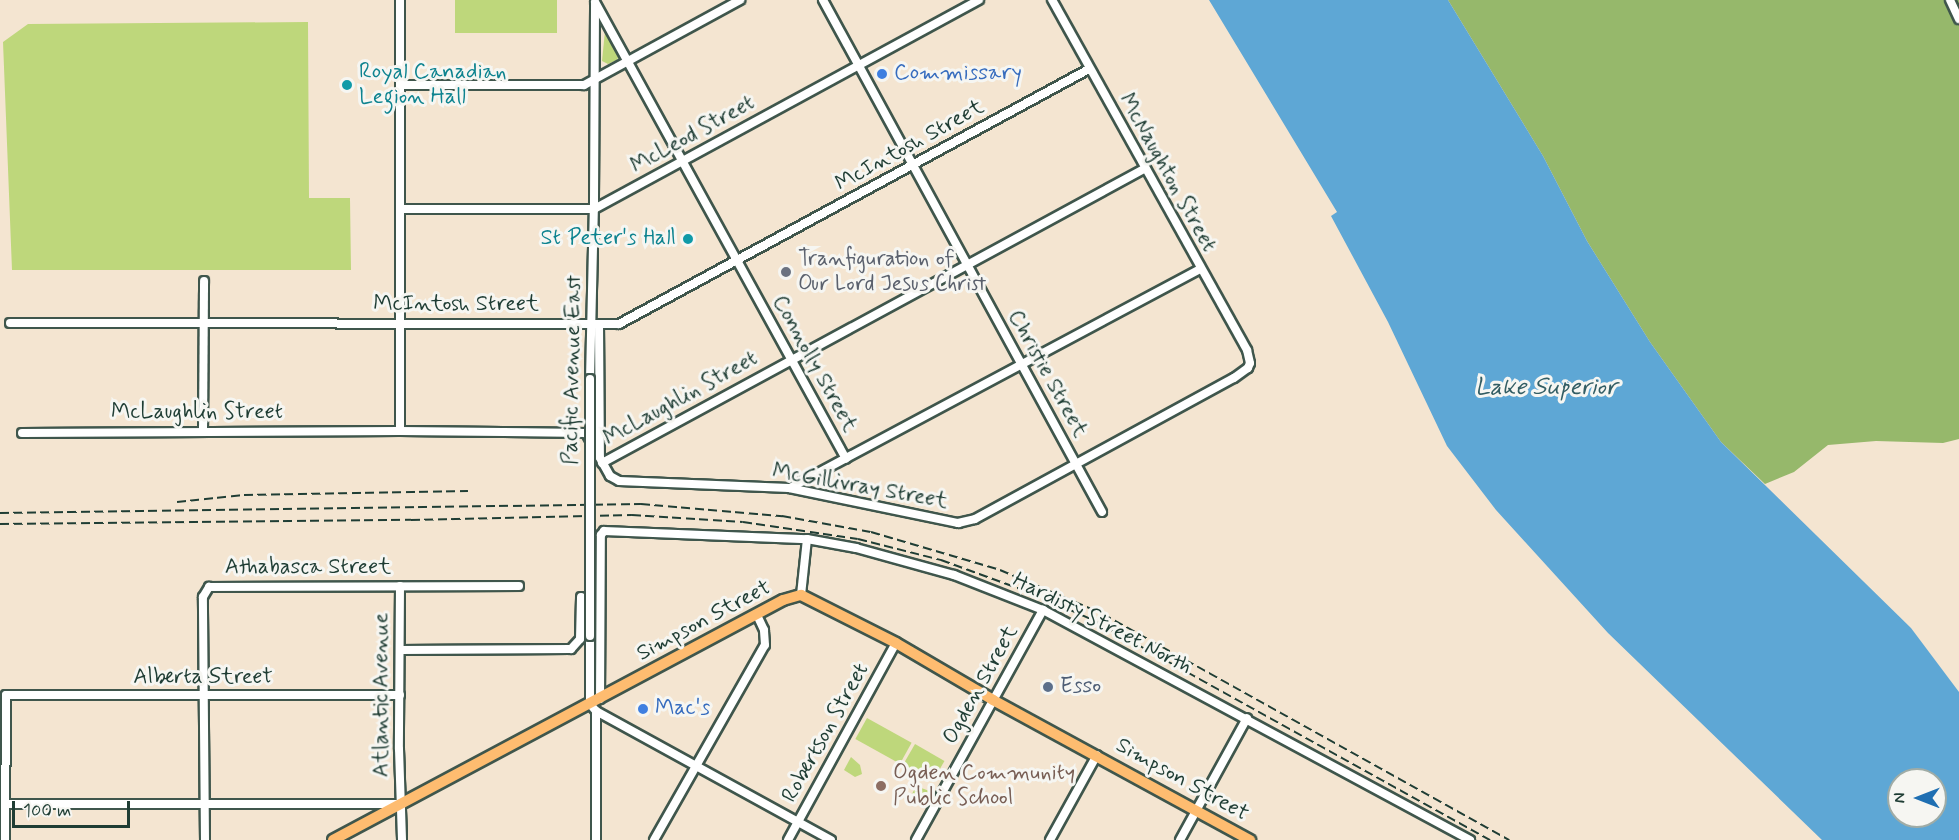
<!DOCTYPE html>
<style>
body{margin:0}
#map{position:relative;width:1959px;height:840px;overflow:hidden;background:#f4e5d1;font-family:Mynerve,sans-serif}
div>[style]{position:absolute}
[style*='--x']{left:calc(var(--x)*1px);top:calc(var(--y)*1px);width:calc(var(--w)*1px);rotate:calc(var(--a)*1deg)}
.green>*{inset:0;background:#bed77b;transform-origin:0 0}
.forest>*{inset:0;background:#96b86b}
.water>*{inset:0;background:#5ea7d5}
.roads{filter:drop-shadow(2px 0 #3f564c) drop-shadow(-2px 0 #3f564c) drop-shadow(0 2px #3f564c) drop-shadow(0 -2px #3f564c)}
.minor>*{height:8px;margin:-4px;padding:0 4px;transform-origin:4px;border-radius:4px;background:#fff}
.major>*{height:10px;margin:-5px;padding:0 5px;transform-origin:5px;border-radius:5px;background:#febc70}
.rail>*{height:2px;margin-top:-1px;transform-origin:0;background:repeating-linear-gradient(90deg,#1f3d34 0 9px,transparent 0 13.5px)}
.bridges{filter:drop-shadow(2px 0 #3f564c) drop-shadow(-2px 0 #3f564c) drop-shadow(0 2px #3f564c) drop-shadow(0 -2px #3f564c)}
.minor-bridge>*{height:8px;margin:-4px;padding:0 4px;transform-origin:4px;border-radius:4px;background:#fff}
.dots>*{width:16px;height:16px;translate:-50% -50%;box-sizing:border-box;border:3px solid #f6f6f2;border-radius:50%}
span{translate:-50% -50%;white-space:nowrap;text-align:center;line-height:1.15;-webkit-text-stroke:6px #f6f6f2;paint-order:stroke}
.culture-label{font-size:22px;color:#0d838f}
.left{translate:0 -50%;text-align:left}
.right{translate:-100% -50%;text-align:right}
.shop-label{font-size:22px;color:#366cbe}
.street-label{font-size:22px;color:#1f3d34}
.worship-label{font-size:22px;color:#5b616d}
.service-label{font-size:22px;color:#4e5e75}
.education-label{font-size:22px;color:#785e54}
.water-label{font-size:24px;color:#325d64;font-style:italic}
.north{position:absolute;left:1887px;top:768px;width:60px;height:60px;box-sizing:border-box;background:#f6f6f2;border:2px solid #a0aca6;border-radius:50%;rotate:270deg;font-size:16px;font-weight:700;line-height:24px;text-align:center;color:#1f3d34}
.north::after{content:'';display:block;margin:auto;width:21px;height:27px;background:#1f6fb2;clip-path:polygon(50% 0,100% 100%,50% 72%,0 100%)}
.scale{position:absolute;left:12px;top:801px;width:118px;height:27px;box-sizing:border-box;border:3px solid #1f3d34;border-top:0;padding-left:8px;font-size:18px;line-height:21px;white-space:nowrap;color:#1f3d34;-webkit-text-stroke:4px #f6f6f2;paint-order:stroke}
</style>
<div id="map">
<div class="green">
<div style="left:455px;top:0;width:102px;height:33px"></div>
<div style="clip-path:polygon(308px 22px,309px 198px,350px 198px,351px 270px,12px 270px,3px 42px,28px 24px)"></div>
<div style="clip-path:polygon(605px 31px,618px 47px,619px 55px,617px 60px,608px 64px,602px 61px)"></div>
<div style="left:867px;top:718px;width:51px;height:24px;rotate:29deg"></div>
<div style="left:915px;top:744px;width:34px;height:24px;rotate:30deg"></div>
<div style="clip-path:polygon(851px 757px,860px 765px,862px 774px,855px 777px,844px 770px)"></div>
<div style="clip-path:polygon(916px 786px,932px 792px,927px 803px,912px 794px)"></div>
</div>
<div class="forest">
<div style="clip-path:polygon(1448px 0,1959px 0,1959px 439px,1943px 443px,1876px 441px,1828px 445px,1794px 472px,1765px 484px,1721px 442px,1650px 342px,1587px 241px,1543px 156px)"></div>
</div>
<div class="water">
<div style="clip-path:polygon(evenodd,1209px 0,1448px 0,1543px 156px,1587px 241px,1650px 342px,1721px 442px,1911px 628px,1959px 692px,1959px 840px,1822px 840px,1608px 633px,1496px 510px,1447px 446px,1388px 322px,1331px 216px,1337px 212px,1209px 0,1899px 780px,1935px 780px,1935px 816px,1899px 816px,1899px 780px)"></div>
</div>
<div class="roads">
<div class="minor">
<div style="--x:823;--y:0;--w:583;--a:61.41"></div>
<div style="--x:1950;--y:0;--w:21;--a:65"></div>
<div style="--x:595;--y:2;--w:521;--a:61.22"></div>
<div style="--x:400;--y:85;--w:184;--a:0"></div>
<div style="--x:584;--y:85;--w:178;--a:-28.6"></div>
<div style="--x:400;--y:209;--w:194;--a:0"></div>
<div style="--x:594;--y:209;--w:438;--a:-28.5"></div>
<div style="--x:10;--y:323;--w:609;--a:0.09"></div>
<div style="--x:619;--y:324;--w:535;--a:-28.48"></div>
<div style="--x:599;--y:324;--w:133;--a:89.6"></div>
<div style="--x:590;--y:379;--w:179;--a:-88.7"></div>
<div style="--x:594;--y:200;--w:197;--a:-89.7"></div>
<div style="--x:203;--y:431;--w:150;--a:-89.6"></div>
<div style="--x:400;--y:431;--w:431;--a:-90"></div>
<div style="--x:22;--y:433;--w:378;--a:-0.3"></div>
<div style="--x:400;--y:431;--w:186;--a:0.6"></div>
<div style="--x:586;--y:433;--w:49;--a:60.8"></div>
<div style="--x:610;--y:476;--w:10;--a:29"></div>
<div style="--x:619;--y:481;--w:170;--a:2.4"></div>
<div style="--x:789;--y:488;--w:173;--a:11.7"></div>
<div style="--x:958;--y:523;--w:17;--a:-13"></div>
<div style="--x:975;--y:519;--w:295;--a:-28.6"></div>
<div style="--x:1234;--y:378;--w:17;--a:-36"></div>
<div style="--x:1248;--y:368;--w:5;--a:-68"></div>
<div style="--x:1250;--y:363;--w:13;--a:-103"></div>
<div style="--x:1247;--y:350;--w:401;--a:-119.1"></div>
<div style="--x:602;--y:463;--w:617;--a:-28.48"></div>
<div style="--x:790;--y:488;--w:465;--a:-28.1"></div>
<div style="--x:400;--y:586;--w:163;--a:90.4"></div>
<div style="--x:399;--y:749;--w:91;--a:88.1"></div>
<div style="--x:801;--y:595;--w:56;--a:-83.9"></div>
<div style="--x:590;--y:636;--w:68;--a:90"></div>
<div style="--x:590;--y:704;--w:9;--a:49"></div>
<div style="--x:596;--y:711;--w:129;--a:90"></div>
<div style="--x:400;--y:650;--w:171;--a:-0.3"></div>
<div style="--x:571;--y:649;--w:13;--a:-48"></div>
<div style="--x:580;--y:639;--w:42;--a:-88.6"></div>
<div style="--x:600;--y:699;--w:164;--a:-89.7"></div>
<div style="--x:601;--y:535;--w:5;--a:-53"></div>
<div style="--x:604;--y:531;--w:203;--a:2.3"></div>
<div style="--x:807;--y:539;--w:50;--a:10.4"></div>
<div style="--x:856;--y:548;--w:102;--a:15.4"></div>
<div style="--x:954;--y:575;--w:96;--a:21.5"></div>
<div style="--x:1043;--y:610;--w:485;--a:28.3"></div>
<div style="--x:596;--y:711;--w:268;--a:28.8"></div>
<div style="--x:5;--y:804;--w:394;--a:0"></div>
<div style="--x:5;--y:840;--w:145;--a:-89.6"></div>
<div style="--x:6;--y:695;--w:394;--a:0"></div>
<div style="--x:205;--y:840;--w:243;--a:-90.5"></div>
<div style="--x:203;--y:597;--w:12;--a:-59"></div>
<div style="--x:209;--y:587;--w:310;--a:-0.2"></div>
<div style="--x:654;--y:840;--w:224;--a:-60.4"></div>
<div style="--x:765;--y:645;--w:15;--a:-94"></div>
<div style="--x:764;--y:630;--w:17;--a:-115"></div>
<div style="--x:788;--y:840;--w:225;--a:-61.3"></div>
<div style="--x:916;--y:840;--w:263;--a:-61.1"></div>
<div style="--x:1050;--y:840;--w:97;--a:-61.1"></div>
<div style="--x:1180;--y:840;--w:139;--a:-61.2"></div>
</div>
<div class="major">
<div style="--x:333;--y:840;--w:510;--a:-28.07"></div>
<div style="--x:783;--y:600;--w:19;--a:-16"></div>
<div style="--x:801;--y:595;--w:106;--a:26.8"></div>
<div style="--x:896;--y:643;--w:113;--a:30.4"></div>
<div style="--x:993;--y:700;--w:293;--a:28.6"></div>
</div>
</div>
<div class="rail">
<div style="--x:177;--y:502;--w:67;--a:-6"></div>
<div style="--x:244;--y:495;--w:224;--a:-1"></div>
<div style="--x:0;--y:513;--w:641;--a:-0.8"></div>
<div style="--x:641;--y:504;--w:142;--a:4.9"></div>
<div style="--x:782;--y:516;--w:90;--a:10.2"></div>
<div style="--x:871;--y:532;--w:134;--a:16.4"></div>
<div style="--x:1000;--y:570;--w:112;--a:23.1"></div>
<div style="--x:1103;--y:614;--w:465;--a:29.1"></div>
<div style="--x:0;--y:524;--w:411;--a:-0.6"></div>
<div style="--x:411;--y:520;--w:221;--a:-1.3"></div>
<div style="--x:632;--y:515;--w:111;--a:3.6"></div>
<div style="--x:743;--y:522;--w:116;--a:8.4"></div>
<div style="--x:858;--y:539;--w:86;--a:14.2"></div>
<div style="--x:941;--y:560;--w:96;--a:20.1"></div>
<div style="--x:1031;--y:593;--w:68;--a:23.5"></div>
<div style="--x:1093;--y:620;--w:454;--a:29"></div>
</div>
<div class="bridges">
<div class="minor-bridge">
<div style="--x:590;--y:379;--w:257;--a:90"></div>
</div>
</div>
<div class="dots">
<div style="left:882px;top:74px;background:#3f7fe0"></div>
<div style="left:347px;top:85px;background:#0f9aa8"></div>
<div style="left:688px;top:239px;background:#0f9aa8"></div>
<div style="left:786px;top:272px;background:#6b7280"></div>
<div style="left:1048px;top:687px;background:#5c6f8a"></div>
<div style="left:643px;top:709px;background:#3f7fe0"></div>
<div style="left:881px;top:786px;background:#8d6e63"></div>
</div>
<div class="culture-label">
<span class="left" style="left:359px;top:85px">Royal Canadian<br>Legion Hall</span>
<span class="right" style="left:676px;top:239px">St Peter's Hall</span>
</div>
<div class="shop-label">
<span class="left" style="left:894px;top:74px">Commissary</span>
<span class="left" style="left:655px;top:709px">Mac's</span>
</div>
<div class="street-label">
<span style="left:693px;top:135px;rotate:-29deg">McLeod Street</span>
<span style="left:910px;top:146px;rotate:-29deg">McIntosh Street</span>
<span style="left:1167px;top:173px;rotate:61deg">McNaughton Street</span>
<span style="left:456px;top:305px">McIntosh Street</span>
<span style="left:814px;top:364px;rotate:61deg">Connolly Street</span>
<span style="left:573px;top:370px;rotate:-89deg">Pacific Avenue East</span>
<span style="left:1047px;top:374px;rotate:61deg">Christie Street</span>
<span style="left:681px;top:399px;rotate:-29deg">McLaughlin Street</span>
<span style="left:197px;top:413px">McLaughlin Street</span>
<span style="left:860px;top:487px;rotate:10deg">McGillivray Street</span>
<span style="left:308px;top:568px">Athabasca Street</span>
<span style="left:704px;top:621px;rotate:-28deg">Simpson Street</span>
<span style="left:1102px;top:624px;rotate:27deg">Hardisty Street North</span>
<span style="left:203px;top:678px">Alberta Street</span>
<span style="left:981px;top:685px;rotate:-61deg">Ogden Street</span>
<span style="left:382px;top:695px;rotate:-90deg">Atlantic Avenue</span>
<span style="left:826px;top:733px;rotate:-61deg">Robertson Street</span>
<span style="left:1182px;top:780px;rotate:29deg">Simpson Street</span>
</div>
<div class="worship-label">
<span class="left" style="left:798px;top:272px">Tranfiguration of<br>Our Lord Jesus Christ</span>
</div>
<div class="service-label">
<span class="left" style="left:1060px;top:687px">Esso</span>
</div>
<div class="education-label">
<span class="left" style="left:893px;top:786px">Ogden Community<br>Public School</span>
</div>
<div class="water-label">
<span style="left:1546px;top:388px">Lake Superior</span>
</div>
<div class="north">N</div>
<div class="scale">100 m</div>
</div>
